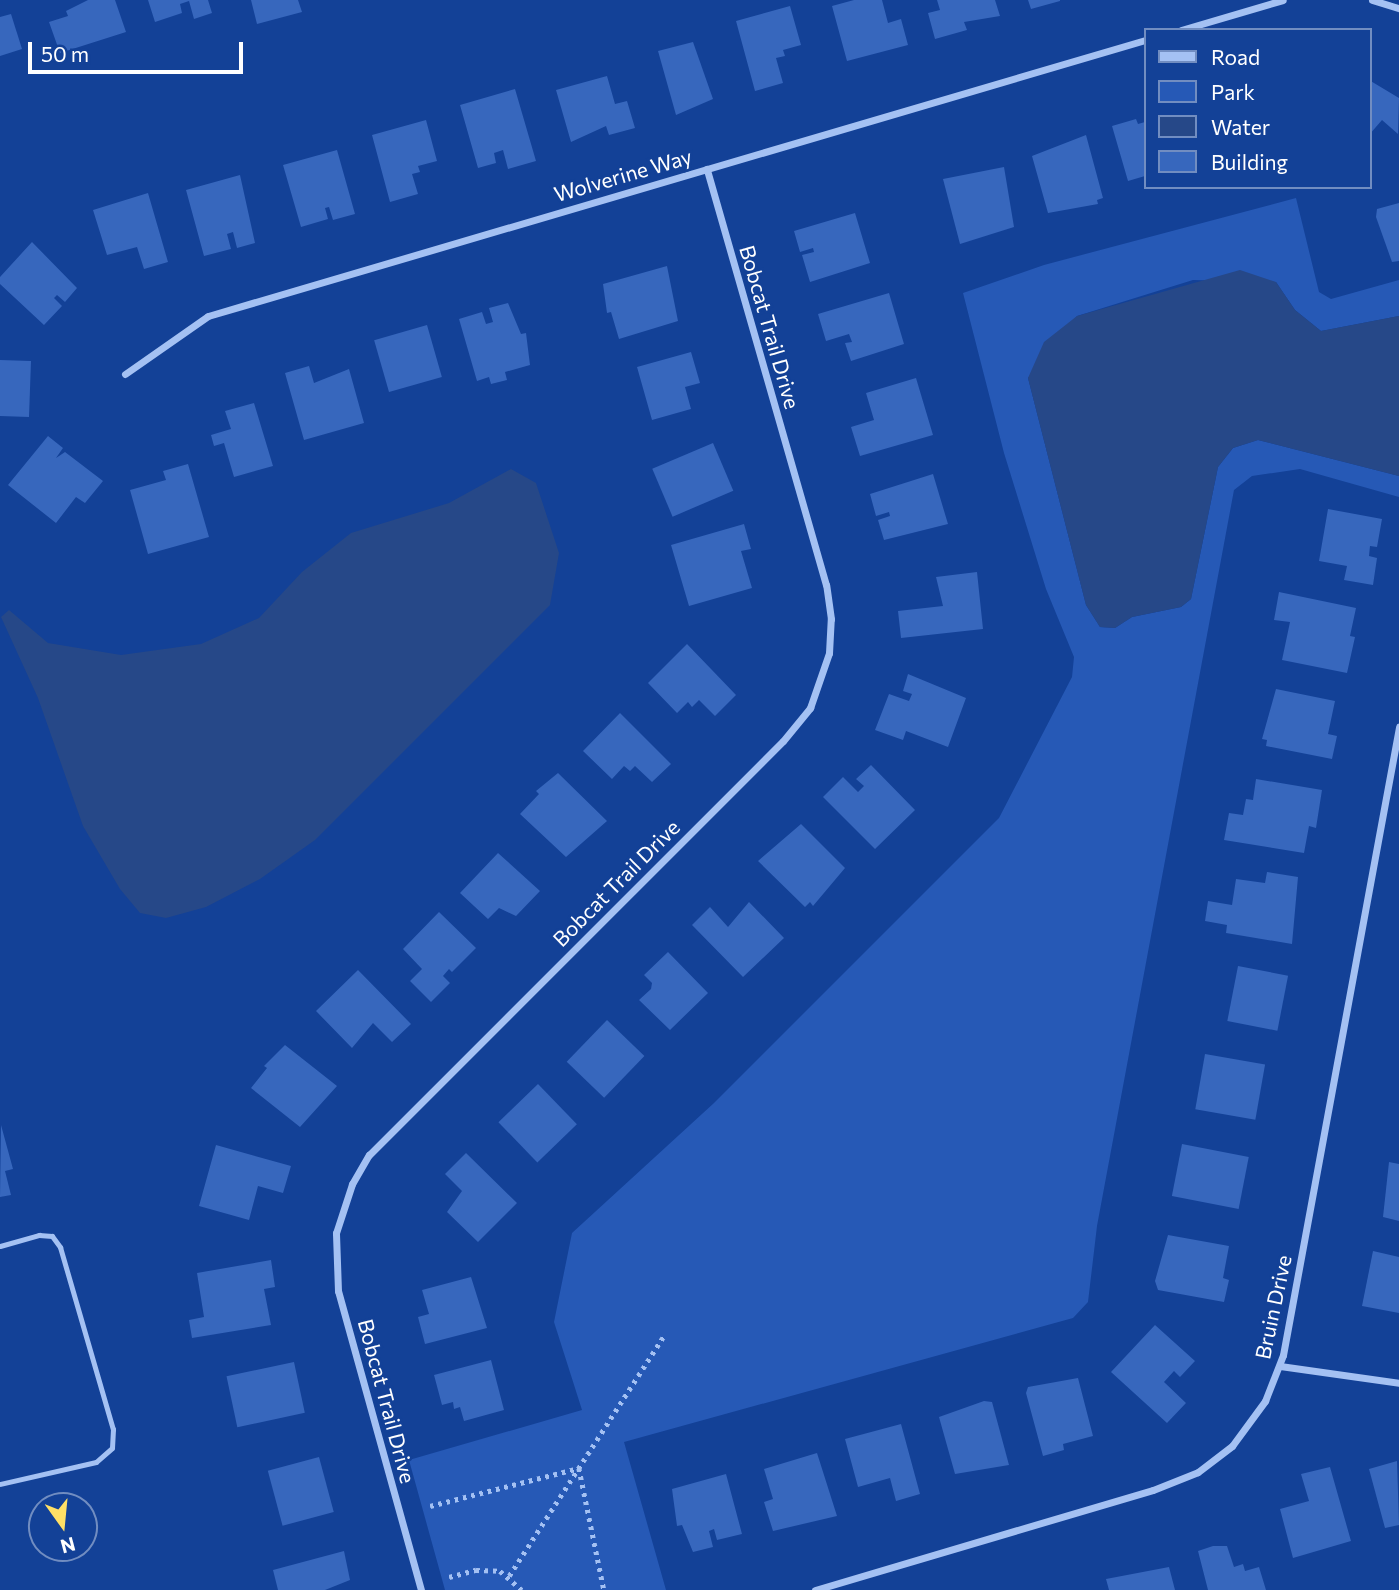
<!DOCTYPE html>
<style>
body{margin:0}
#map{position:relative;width:1399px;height:1590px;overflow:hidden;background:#134197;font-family:Commissioner,sans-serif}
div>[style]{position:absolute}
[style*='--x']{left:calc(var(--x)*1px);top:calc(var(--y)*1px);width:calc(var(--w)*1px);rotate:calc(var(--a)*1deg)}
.green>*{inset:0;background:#2659b6}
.water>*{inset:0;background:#264888}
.building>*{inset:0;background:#3767bd;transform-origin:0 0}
.path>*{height:4.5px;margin-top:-2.25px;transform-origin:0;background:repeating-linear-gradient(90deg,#a4c1f3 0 3.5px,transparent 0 8.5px)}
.service>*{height:5px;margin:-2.5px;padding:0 2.5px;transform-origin:2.5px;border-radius:2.5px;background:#a4c1f3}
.minor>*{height:7px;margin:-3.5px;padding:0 3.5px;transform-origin:3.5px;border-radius:3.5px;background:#a4c1f3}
span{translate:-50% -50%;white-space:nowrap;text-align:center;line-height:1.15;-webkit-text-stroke:5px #134197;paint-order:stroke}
.street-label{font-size:21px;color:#fff}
.legend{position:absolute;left:1144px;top:28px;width:228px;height:161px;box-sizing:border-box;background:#134197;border:2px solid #718dc1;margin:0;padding:9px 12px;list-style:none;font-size:21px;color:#fff}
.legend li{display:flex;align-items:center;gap:14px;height:35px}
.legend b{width:35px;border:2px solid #718dc1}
.north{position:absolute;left:28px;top:1492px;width:70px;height:70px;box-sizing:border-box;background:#134197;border:2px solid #718dc1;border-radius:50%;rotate:165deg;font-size:19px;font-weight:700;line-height:28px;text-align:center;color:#fff}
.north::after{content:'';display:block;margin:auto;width:24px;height:32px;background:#ffe066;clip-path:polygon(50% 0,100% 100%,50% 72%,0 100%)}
.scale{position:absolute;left:28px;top:42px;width:215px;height:32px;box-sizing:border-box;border:4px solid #fff;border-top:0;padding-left:9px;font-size:21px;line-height:24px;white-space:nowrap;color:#fff;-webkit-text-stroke:5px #134197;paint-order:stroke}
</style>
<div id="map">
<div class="green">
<div style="clip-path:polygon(1296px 198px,1319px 292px,1331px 299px,1399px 280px,1399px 316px,1321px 331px,1295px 310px,1276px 282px,1193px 280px,1077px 316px,1028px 378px,1086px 605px,1100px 627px,1115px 628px,1132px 617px,1181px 607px,1191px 599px,1218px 467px,1233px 448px,1258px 440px,1399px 476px,1399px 497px,1300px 469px,1252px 476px,1234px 490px,1097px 1226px,1088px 1302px,1073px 1318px,624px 1442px,666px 1590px,445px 1590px,409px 1460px,582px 1410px,554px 1322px,572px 1233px,714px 1103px,999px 818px,1072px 677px,1074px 657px,1046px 589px,1004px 453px,963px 293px,1044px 265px)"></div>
</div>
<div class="water">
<div style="clip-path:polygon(1240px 270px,1276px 282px,1295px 310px,1321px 331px,1399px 316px,1399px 476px,1258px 440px,1233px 448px,1218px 467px,1191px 599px,1181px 607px,1132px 617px,1115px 628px,1100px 627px,1086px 605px,1028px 378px,1044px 342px,1077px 316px)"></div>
<div style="clip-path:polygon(511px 469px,536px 483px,559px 553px,550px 605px,315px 840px,260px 879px,206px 907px,166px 918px,140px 913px,120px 889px,83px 826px,38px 698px,1px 617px,9px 610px,48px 643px,121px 655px,201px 644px,259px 618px,302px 572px,351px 533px,449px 503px)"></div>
</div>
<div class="building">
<div style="clip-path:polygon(88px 0,115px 0,126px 32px,60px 53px,49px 22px,68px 16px,66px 11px)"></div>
<div style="clip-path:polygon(148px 0,208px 0,212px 13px,194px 19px,189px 1px,180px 4px,182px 13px,155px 22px)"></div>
<div style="clip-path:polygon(251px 0,298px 0,302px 12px,257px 24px)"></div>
<div style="clip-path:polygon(854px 0,882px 0,888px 23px,901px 19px,908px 45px,847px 61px,832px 6px)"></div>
<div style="clip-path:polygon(937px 0,995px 0,1000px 16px,964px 22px,967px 30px,935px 39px,928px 13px,940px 10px)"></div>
<div style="clip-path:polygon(1028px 0,1060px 0,1060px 1px,1031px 9px)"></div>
<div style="clip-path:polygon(790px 6px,801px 45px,783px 50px,785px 56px,776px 58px,783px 83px,755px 91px,736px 21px)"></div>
<div style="clip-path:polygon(11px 14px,22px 49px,0 56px,0 17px)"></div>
<div style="clip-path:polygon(693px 42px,713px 99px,676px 115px,658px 51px)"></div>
<div style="clip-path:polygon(607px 76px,615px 104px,627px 101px,635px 128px,609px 135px,606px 126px,571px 142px,556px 90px)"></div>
<div style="clip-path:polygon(1369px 80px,1399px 98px,1398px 134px,1382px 120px,1369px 135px)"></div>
<div style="clip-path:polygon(515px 89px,536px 161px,508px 169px,503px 150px,494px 153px,496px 163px,478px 168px,460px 105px)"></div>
<div style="clip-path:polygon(1136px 119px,1138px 124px,1145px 122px,1145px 176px,1128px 181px,1112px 126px)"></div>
<div style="clip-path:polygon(426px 120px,437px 161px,418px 166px,420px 172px,412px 174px,418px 194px,390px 202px,372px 135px)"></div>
<div style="clip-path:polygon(1086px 135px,1103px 198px,1097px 200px,1098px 204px,1048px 213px,1032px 156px)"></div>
<div style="clip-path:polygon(337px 150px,355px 214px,333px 220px,329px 207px,325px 208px,328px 219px,301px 227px,283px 165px)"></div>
<div style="clip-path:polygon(1004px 167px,1014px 227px,960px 244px,943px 179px)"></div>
<div style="clip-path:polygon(240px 175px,255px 243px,237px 248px,233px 232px,227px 234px,231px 249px,204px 256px,186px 190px)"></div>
<div style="clip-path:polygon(148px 193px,168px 262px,144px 269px,137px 247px,107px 255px,93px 210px)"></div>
<div style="clip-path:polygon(1399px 203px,1399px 261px,1392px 262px,1376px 217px,1377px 209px)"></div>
<div style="clip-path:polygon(855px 213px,870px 263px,810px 282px,802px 255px,814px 252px,813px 248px,800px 252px,794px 231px)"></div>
<div style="clip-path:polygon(32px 242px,77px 288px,65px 302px,57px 295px,54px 298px,62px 306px,44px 325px,0 284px,0 277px)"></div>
<div style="clip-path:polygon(667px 266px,678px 321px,619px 339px,611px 312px,607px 313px,603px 284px)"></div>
<div style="clip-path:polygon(889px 293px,904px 344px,851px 361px,845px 343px,852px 342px,849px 334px,826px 341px,818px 314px)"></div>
<div style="clip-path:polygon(508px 303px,521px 334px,526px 333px,530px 365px,505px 372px,507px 380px,491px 384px,489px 377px,477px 381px,459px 319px,482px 312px,486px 324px,493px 322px,489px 308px)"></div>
<div style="left:427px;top:325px;width:54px;height:55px;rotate:74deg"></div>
<div style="clip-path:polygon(691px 352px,700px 383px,685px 387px,691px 409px,652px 420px,637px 367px)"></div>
<div style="left:0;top:360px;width:31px;height:56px;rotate:2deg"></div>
<div style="clip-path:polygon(309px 366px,314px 383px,349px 369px,364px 423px,304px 440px,285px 373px)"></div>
<div style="clip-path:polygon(916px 378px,933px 435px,860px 456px,851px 427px,874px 420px,866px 393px)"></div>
<div style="clip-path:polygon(254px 403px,273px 466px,234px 477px,224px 443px,214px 446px,211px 435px,231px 429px,225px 411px)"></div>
<div style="clip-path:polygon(48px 436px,63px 448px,56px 458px,65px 452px,103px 481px,85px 503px,76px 497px,56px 523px,8px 485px)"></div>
<div style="left:713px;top:443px;width:52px;height:66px;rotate:67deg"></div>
<div style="clip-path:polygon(188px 464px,209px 537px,148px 554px,130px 490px,166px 480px,163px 471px)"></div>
<div style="clip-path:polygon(933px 474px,948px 524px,884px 540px,878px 520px,890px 516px,889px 512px,876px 516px,870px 494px)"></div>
<div style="clip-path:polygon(1328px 509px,1382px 519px,1377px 547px,1370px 546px,1369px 556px,1377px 558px,1373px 585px,1344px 580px,1347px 566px,1319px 561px)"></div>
<div style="clip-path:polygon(744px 524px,751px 549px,741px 551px,752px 588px,689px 606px,671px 545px)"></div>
<div style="clip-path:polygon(977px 572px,983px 629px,901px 638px,898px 611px,943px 606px,936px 577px)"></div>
<div style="clip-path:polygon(1279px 592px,1356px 608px,1350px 636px,1355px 637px,1347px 673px,1282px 660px,1290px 622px,1274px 620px)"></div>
<div style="clip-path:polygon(687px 644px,736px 695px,715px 716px,699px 700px,692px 707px,688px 702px,677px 713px,648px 683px)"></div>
<div style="clip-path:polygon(908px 674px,966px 698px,948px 747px,906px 731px,903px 740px,875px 730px,889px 694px,909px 701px,912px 694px,903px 691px)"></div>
<div style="clip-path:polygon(1276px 689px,1335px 701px,1328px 734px,1337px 736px,1332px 759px,1266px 746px,1267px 740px,1262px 739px)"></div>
<div style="clip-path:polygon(620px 713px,671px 764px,652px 782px,635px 766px,630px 771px,624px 766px,612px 779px,583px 751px)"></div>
<div style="clip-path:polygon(871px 765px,915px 810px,875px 849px,823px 797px,843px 777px,858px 792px,864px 786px,856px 779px)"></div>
<div style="clip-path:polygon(558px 773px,607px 821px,566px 857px,520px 814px,539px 794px,536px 791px)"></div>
<div style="clip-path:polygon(1256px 779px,1322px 790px,1316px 828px,1309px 826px,1304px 853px,1224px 840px,1229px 813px,1243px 815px,1246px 799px,1253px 800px)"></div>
<div style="clip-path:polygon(801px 824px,845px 868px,813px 906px,810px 902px,805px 907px,758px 861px)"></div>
<div style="clip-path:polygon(498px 853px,540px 891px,516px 916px,499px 908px,488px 919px,460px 893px)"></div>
<div style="clip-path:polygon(1267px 872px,1298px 877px,1292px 944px,1226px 933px,1227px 925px,1205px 921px,1208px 901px,1232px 905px,1236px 879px,1265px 883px)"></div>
<div style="clip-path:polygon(749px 902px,784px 938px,743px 977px,692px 925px,710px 907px,728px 927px)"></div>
<div style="clip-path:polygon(439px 912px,476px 948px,452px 972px,449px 969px,443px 976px,450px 983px,431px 1002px,410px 981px,422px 969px,403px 949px)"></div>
<div style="clip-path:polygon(668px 952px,708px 993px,670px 1030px,639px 1000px,651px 989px,652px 983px,644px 975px)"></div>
<div style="left:1238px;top:966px;width:51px;height:56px;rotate:11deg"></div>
<div style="clip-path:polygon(358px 970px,411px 1024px,392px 1042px,373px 1023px,352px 1048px,316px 1011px)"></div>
<div style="left:607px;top:1020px;width:52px;height:58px;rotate:44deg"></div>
<div style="clip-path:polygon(285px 1045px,337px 1086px,300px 1127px,251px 1088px,267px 1068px,264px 1066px)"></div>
<div style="left:1205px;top:1054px;width:61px;height:56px;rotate:10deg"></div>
<div style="left:538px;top:1084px;width:56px;height:55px;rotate:46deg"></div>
<div style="clip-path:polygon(1px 1125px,13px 1169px,5px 1171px,11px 1195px,0 1197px)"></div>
<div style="left:1182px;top:1144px;width:68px;height:53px;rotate:11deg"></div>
<div style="clip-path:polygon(216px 1145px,291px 1166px,283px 1193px,258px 1186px,249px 1220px,199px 1206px)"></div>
<div style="clip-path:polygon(466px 1153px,517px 1203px,478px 1242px,447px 1212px,462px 1191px,445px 1174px)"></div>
<div style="clip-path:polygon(1389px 1162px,1399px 1164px,1399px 1221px,1383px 1217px)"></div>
<div style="clip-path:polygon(1168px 1235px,1229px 1246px,1223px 1278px,1229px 1280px,1224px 1302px,1158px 1290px,1155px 1281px)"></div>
<div style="clip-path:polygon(1373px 1251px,1399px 1257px,1399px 1313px,1362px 1306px)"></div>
<div style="clip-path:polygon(271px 1260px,275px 1287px,264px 1289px,271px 1325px,192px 1338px,189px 1320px,204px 1317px,197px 1273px)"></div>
<div style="clip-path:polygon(471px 1277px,487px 1328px,425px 1344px,418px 1317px,429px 1314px,422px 1290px)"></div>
<div style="clip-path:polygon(1155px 1325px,1195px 1361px,1180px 1377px,1174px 1371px,1164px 1382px,1186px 1403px,1167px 1423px,1111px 1372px)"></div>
<div style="clip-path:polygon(491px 1360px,504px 1410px,464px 1421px,460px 1407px,454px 1409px,453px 1402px,442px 1405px,434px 1375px)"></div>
<div style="left:294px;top:1362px;width:52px;height:69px;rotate:78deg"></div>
<div style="clip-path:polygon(1078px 1378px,1093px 1436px,1063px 1444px,1064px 1450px,1043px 1456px,1026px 1393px,1028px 1387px)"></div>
<div style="clip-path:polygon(984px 1401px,992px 1402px,1009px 1465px,955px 1474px,939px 1417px)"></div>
<div style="clip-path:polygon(901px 1424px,920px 1494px,896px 1501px,890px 1478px,858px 1487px,845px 1439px)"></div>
<div style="clip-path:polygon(817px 1453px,837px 1516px,773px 1531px,764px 1502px,773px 1499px,764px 1469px)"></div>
<div style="left:319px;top:1457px;width:57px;height:53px;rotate:75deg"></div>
<div style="clip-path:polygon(1397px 1461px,1399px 1525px,1385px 1528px,1369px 1469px)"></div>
<div style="clip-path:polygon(1330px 1467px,1351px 1541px,1293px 1558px,1280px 1509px,1309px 1501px,1301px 1474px)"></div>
<div style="clip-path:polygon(726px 1474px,742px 1534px,717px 1540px,714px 1529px,709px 1531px,713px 1547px,693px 1552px,682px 1525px,677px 1526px,672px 1489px)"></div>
<div style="clip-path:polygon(1213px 1546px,1227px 1546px,1234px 1567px,1243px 1564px,1245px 1571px,1259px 1567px,1266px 1590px,1208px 1590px,1198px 1551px)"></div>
<div style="clip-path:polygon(344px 1551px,350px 1580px,325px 1590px,278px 1590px,273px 1570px)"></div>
<div style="clip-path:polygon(1169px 1567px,1175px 1590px,1109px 1590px,1106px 1579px)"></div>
</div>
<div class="path">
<div style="--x:430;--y:1506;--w:154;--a:-14.3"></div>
<div style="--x:579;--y:1468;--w:125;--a:78.4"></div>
<div style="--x:509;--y:1576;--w:288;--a:-57.2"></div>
<div style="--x:449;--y:1577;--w:28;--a:-15"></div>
<div style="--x:476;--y:1570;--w:24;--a:2"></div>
<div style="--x:500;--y:1571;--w:29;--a:41"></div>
</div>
<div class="service">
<div style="--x:0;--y:1246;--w:41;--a:-15.8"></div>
<div style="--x:39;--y:1235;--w:13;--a:4"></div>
<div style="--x:52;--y:1236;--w:14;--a:54"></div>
<div style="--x:60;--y:1247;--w:190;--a:73.8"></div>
<div style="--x:113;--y:1429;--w:19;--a:93"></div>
<div style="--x:112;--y:1448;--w:21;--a:139"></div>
<div style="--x:96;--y:1462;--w:98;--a:167.1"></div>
</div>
<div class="minor">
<div style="--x:1372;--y:0;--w:28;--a:17"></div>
<div style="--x:1181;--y:30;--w:106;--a:-16.4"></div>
<div style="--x:125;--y:374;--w:101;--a:-34.9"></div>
<div style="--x:208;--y:316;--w:977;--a:-16.41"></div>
<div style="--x:1280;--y:1366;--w:120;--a:8.1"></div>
<div style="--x:421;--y:1590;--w:310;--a:-105.5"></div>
<div style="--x:338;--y:1291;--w:58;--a:-92"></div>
<div style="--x:336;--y:1233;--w:52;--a:-71.9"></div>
<div style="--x:352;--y:1184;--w:34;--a:-60"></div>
<div style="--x:369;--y:1155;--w:585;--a:-45"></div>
<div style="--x:783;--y:741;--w:43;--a:-50.7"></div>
<div style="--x:810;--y:708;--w:58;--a:-70.9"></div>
<div style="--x:829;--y:653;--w:34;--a:-87"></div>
<div style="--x:831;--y:619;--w:34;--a:-98"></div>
<div style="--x:826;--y:585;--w:433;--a:-106"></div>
<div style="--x:815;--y:1590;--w:352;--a:-16.5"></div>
<div style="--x:1153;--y:1490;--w:48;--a:-21.8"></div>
<div style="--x:1198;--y:1472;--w:43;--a:-37.4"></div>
<div style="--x:1232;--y:1446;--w:56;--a:-53.7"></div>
<div style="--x:1265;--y:1401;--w:49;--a:-68.6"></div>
<div style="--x:1283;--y:1355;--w:639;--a:-79.53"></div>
</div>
<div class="street-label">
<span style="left:623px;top:175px;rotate:-16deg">Wolverine Way</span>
<span style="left:770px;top:327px;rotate:74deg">Bobcat Trail Drive</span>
<span style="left:616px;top:883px;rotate:-45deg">Bobcat Trail Drive</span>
<span style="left:1273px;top:1307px;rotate:-78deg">Bruin Drive</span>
<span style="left:387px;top:1401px;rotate:75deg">Bobcat Trail Drive</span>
</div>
<ul class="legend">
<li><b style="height:9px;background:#a4c1f3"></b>Road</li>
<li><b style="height:19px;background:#2659b6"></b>Park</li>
<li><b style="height:19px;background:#264888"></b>Water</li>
<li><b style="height:19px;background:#3767bd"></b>Building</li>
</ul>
<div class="north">N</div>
<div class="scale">50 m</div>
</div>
